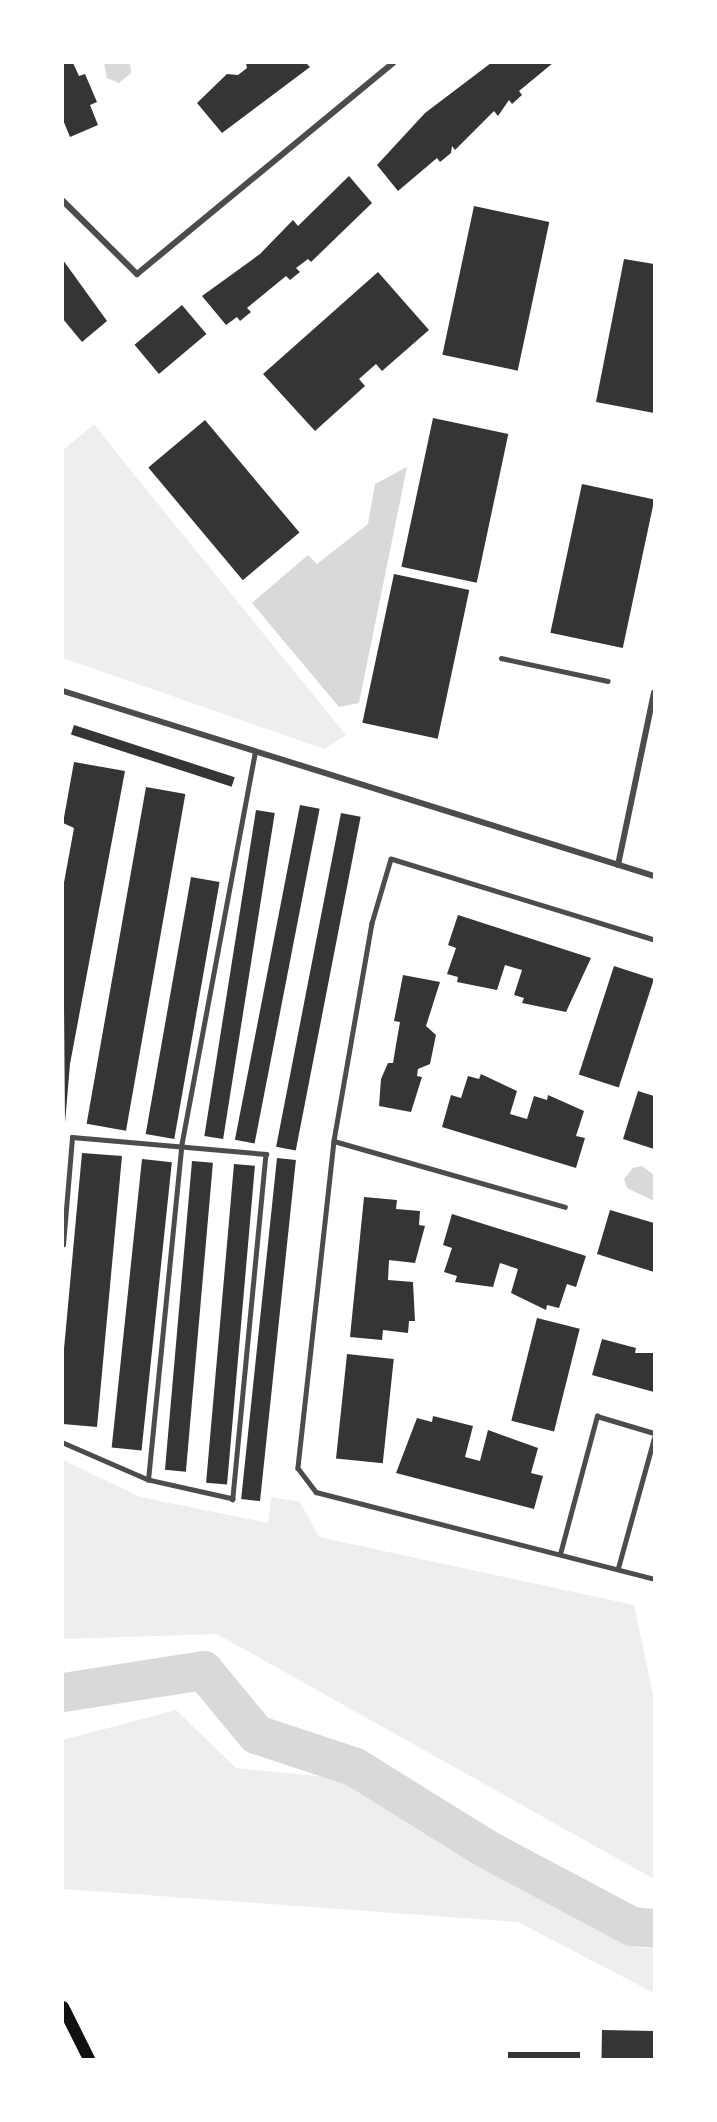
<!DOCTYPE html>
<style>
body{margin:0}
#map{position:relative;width:717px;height:2122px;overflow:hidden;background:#fff;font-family:"Open Sans",sans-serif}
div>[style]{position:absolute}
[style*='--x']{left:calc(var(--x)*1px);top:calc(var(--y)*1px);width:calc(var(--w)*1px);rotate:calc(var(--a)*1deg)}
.green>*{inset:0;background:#eee}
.water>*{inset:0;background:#d9d9d9}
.river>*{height:39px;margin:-19.5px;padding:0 19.5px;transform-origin:19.5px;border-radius:19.5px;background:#d9d9d9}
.building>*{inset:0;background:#353535;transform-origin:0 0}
.service>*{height:4.5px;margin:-2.25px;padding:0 2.25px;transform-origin:2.25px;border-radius:2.25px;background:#4c4c4c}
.minor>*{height:6px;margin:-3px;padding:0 3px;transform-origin:3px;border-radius:3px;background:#4c4c4c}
.secondary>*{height:12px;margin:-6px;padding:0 6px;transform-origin:6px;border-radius:6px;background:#111}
span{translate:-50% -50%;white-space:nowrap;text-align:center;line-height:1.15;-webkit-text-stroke:5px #fff;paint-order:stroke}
.frame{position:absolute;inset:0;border:64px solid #fff;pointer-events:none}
</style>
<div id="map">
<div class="green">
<div style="clip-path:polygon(94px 424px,128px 467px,346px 735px,324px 749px,63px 658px,63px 450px)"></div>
<div style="clip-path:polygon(63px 1460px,140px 1497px,268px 1523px,271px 1497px,300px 1502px,319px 1537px,634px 1605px,654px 1699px,654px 1879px,217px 1634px,63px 1639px)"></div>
<div style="clip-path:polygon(176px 1710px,236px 1768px,337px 1778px,634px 1947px,654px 1949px,654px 1993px,518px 1922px,64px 1889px,63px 1740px)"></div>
</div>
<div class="water">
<div style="clip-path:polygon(104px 63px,130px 63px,131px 73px,119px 83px,107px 78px)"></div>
<div style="clip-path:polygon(407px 467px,359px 703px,339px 707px,252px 603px,308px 555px,317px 564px,368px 524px,375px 484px)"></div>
<div style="clip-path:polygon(633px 1168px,642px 1166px,654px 1175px,654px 1201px,627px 1188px,624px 1179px)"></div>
</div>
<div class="river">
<div style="--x:63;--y:1692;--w:142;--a:-8.9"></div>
<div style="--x:203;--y:1670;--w:83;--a:50.4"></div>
<div style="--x:256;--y:1734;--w:104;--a:18.4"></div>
<div style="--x:355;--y:1767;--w:153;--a:31.9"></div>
<div style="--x:485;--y:1848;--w:166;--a:28"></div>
<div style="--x:632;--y:1926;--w:22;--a:5"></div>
</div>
<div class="building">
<div style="clip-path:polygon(63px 63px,73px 63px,79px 76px,85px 74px,97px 102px,90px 105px,98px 125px,70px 137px,63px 120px)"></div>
<div style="clip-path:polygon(246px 63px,306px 63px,310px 67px,222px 133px,197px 103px,227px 74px,238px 75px,247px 68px)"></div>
<div style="clip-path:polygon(491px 63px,553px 63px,519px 91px,522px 95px,512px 104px,509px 100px,498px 116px,494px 111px,455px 150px,452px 146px,451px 153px,440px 162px,437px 158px,398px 191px,377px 165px,425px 113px)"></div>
<div style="clip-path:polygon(349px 176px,372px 203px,311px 262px,308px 259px,296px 268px,300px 272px,290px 280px,286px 276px,247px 308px,251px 312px,240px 321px,237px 317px,226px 325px,202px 296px,260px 254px,293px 220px,298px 226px)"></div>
<div style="left:474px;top:206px;width:77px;height:152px;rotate:12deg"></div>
<div style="clip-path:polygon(624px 259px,654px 264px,654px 413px,596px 402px)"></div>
<div style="clip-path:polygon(63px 260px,107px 321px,82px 342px,63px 319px)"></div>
<div style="clip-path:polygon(378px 272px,429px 330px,382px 371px,376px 364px,359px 379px,365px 386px,315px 431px,263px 374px)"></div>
<div style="left:182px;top:305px;width:38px;height:62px;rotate:50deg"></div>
<div style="left:433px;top:418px;width:77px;height:152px;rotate:12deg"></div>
<div style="left:205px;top:420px;width:147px;height:74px;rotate:50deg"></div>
<div style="left:582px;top:484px;width:74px;height:152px;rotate:12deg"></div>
<div style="left:394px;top:574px;width:77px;height:152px;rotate:12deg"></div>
<div style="left:74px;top:725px;width:169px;height:10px;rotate:18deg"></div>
<div style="clip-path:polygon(74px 762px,125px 771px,70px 1064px,65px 1123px,63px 888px,74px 828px,63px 823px)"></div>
<div style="left:146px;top:787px;width:40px;height:342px;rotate:10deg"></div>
<div style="left:300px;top:805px;width:20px;height:341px;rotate:11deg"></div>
<div style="left:256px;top:810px;width:19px;height:330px;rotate:9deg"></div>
<div style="left:341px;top:813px;width:20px;height:340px;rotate:11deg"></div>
<div style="left:191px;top:877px;width:29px;height:261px;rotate:10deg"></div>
<div style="clip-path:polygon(458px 915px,591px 958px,566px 1012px,522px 1003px,524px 998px,514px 995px,522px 970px,505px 965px,497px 990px,457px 982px,458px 977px,447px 974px,456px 948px,448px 945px)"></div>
<div style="left:614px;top:966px;width:42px;height:114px;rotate:18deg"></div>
<div style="clip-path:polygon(403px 975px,440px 982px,426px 1026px,436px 1035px,430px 1064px,418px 1069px,417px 1076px,422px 1077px,411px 1112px,379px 1106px,381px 1079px,388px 1063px,393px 1063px,397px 1039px,400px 1022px,394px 1021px)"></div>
<div style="clip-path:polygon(481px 1074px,517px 1091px,510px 1114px,527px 1119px,534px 1096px,547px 1100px,548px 1095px,584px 1111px,576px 1136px,585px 1138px,576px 1168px,442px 1127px,451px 1095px,461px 1098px,468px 1076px,479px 1079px)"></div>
<div style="clip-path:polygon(638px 1091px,654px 1096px,654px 1149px,623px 1139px)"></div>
<div style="clip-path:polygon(82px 1153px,122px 1156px,97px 1427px,63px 1424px,63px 1360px)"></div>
<div style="left:277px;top:1158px;width:19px;height:343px;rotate:6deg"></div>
<div style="left:142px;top:1159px;width:30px;height:290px;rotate:6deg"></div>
<div style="left:192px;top:1161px;width:21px;height:310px;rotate:5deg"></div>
<div style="left:234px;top:1164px;width:21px;height:320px;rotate:5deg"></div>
<div style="clip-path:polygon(364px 1197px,397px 1200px,396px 1209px,420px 1211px,419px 1225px,425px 1226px,415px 1263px,389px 1260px,388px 1280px,413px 1282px,415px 1321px,409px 1321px,408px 1333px,383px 1330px,382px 1340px,350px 1337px)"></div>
<div style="clip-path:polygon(610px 1210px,654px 1223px,654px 1272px,597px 1254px)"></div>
<div style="clip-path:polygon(452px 1214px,586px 1256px,576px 1287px,567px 1284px,559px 1308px,547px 1305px,546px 1310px,511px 1293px,518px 1269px,500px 1263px,493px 1287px,455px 1282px,457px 1276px,444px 1272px,452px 1248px,443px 1245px)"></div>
<div style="left:537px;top:1318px;width:44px;height:106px;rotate:14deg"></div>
<div style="clip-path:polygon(602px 1339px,636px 1348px,635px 1353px,654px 1353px,654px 1392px,592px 1375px)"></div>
<div style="left:347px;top:1354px;width:47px;height:105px;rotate:6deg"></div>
<div style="clip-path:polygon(433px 1416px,473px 1426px,465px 1457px,480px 1461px,488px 1430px,538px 1448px,531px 1473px,543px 1476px,534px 1509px,396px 1473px,417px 1418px,432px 1422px)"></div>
<div style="left:602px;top:2030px;width:52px;height:29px;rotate:1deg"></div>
<div style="left:508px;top:2052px;width:72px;height:7px"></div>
</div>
<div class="service">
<div style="--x:501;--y:658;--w:109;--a:12.1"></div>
<div style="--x:654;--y:940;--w:275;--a:-162.9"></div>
<div style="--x:391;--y:859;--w:67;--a:106.5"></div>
<div style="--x:372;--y:923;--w:221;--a:99.9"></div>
<div style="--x:334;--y:1141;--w:329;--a:96.3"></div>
<div style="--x:298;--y:1468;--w:30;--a:53"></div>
<div style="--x:316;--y:1492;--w:349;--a:14.4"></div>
<div style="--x:334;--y:1141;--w:240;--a:15.9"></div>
<div style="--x:63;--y:1245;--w:108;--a:-85.2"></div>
<div style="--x:72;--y:1137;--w:195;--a:5"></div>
<div style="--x:266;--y:1154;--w:347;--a:95.5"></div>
<div style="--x:233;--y:1499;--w:87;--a:-167.4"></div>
<div style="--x:148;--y:1480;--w:93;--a:-156.5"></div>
<div style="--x:148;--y:1480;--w:335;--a:-84.3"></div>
<div style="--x:181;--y:1147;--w:403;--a:-79.4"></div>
<div style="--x:560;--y:1554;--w:143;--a:-75"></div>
<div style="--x:597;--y:1416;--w:59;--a:16.6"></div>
<div style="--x:618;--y:1568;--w:135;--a:-74.5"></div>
</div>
<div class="minor">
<div style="--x:63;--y:201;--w:104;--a:44.6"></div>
<div style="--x:137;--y:274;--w:332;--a:-39.5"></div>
<div style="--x:63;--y:691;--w:619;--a:17.38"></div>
<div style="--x:618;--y:865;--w:176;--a:-78.2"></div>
</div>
<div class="secondary">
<div style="--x:63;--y:2007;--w:58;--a:63.4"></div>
</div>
<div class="frame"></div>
</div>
